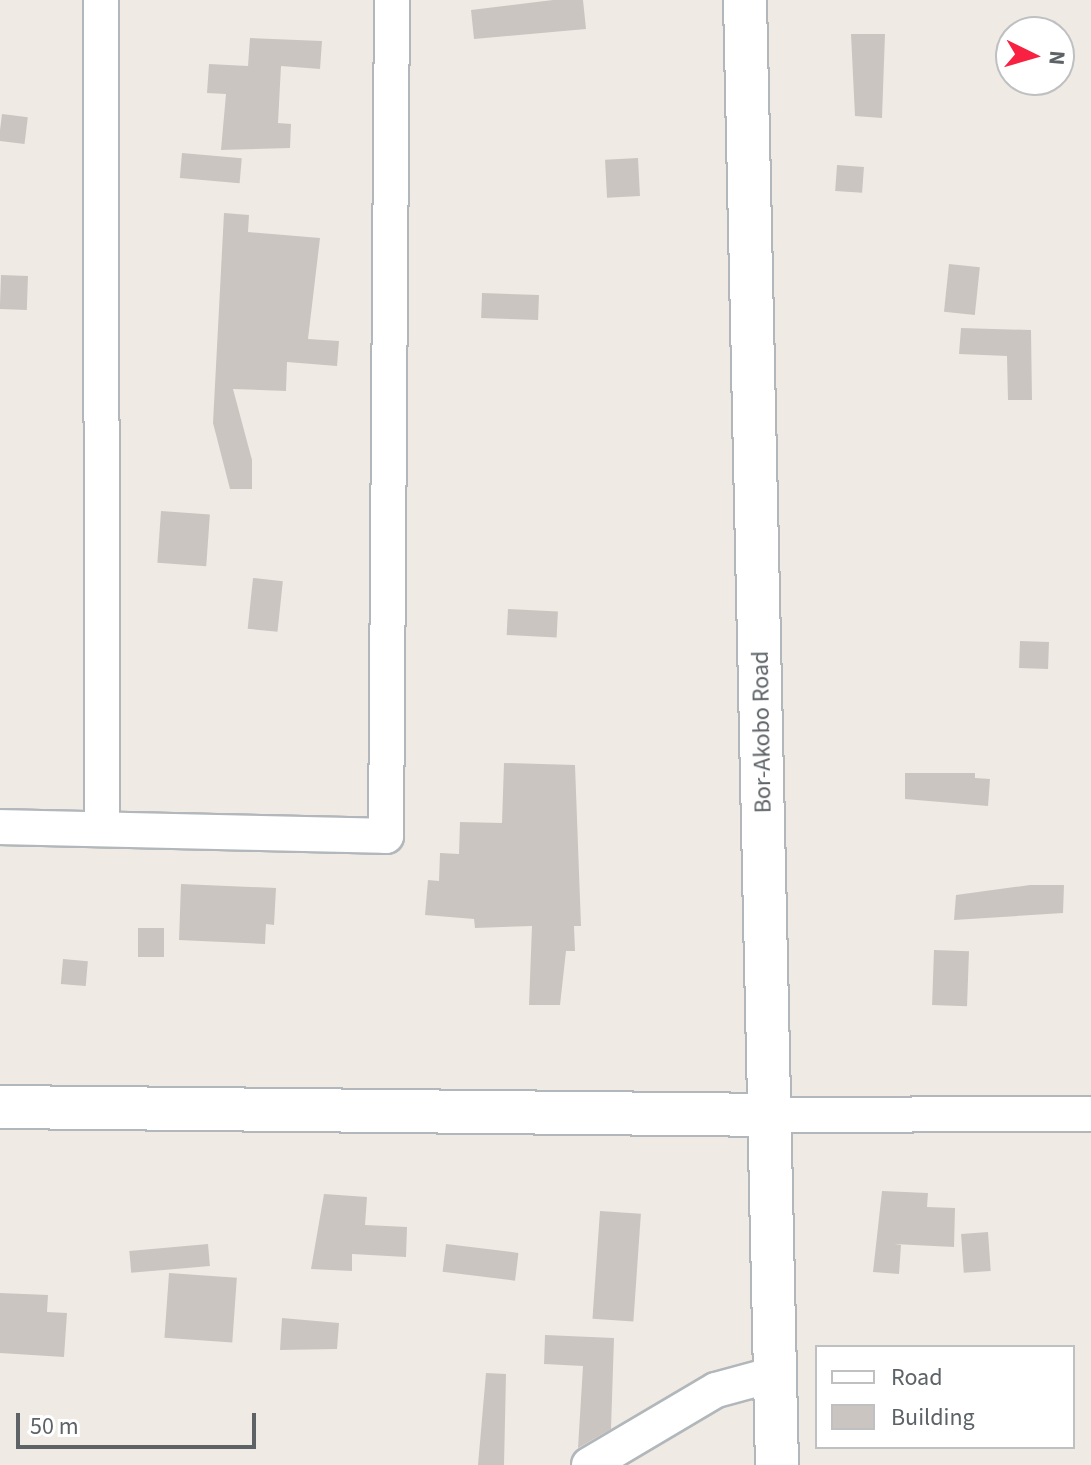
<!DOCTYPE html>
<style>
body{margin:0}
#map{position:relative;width:1091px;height:1465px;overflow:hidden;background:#f0eae4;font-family:"Source Sans 3",sans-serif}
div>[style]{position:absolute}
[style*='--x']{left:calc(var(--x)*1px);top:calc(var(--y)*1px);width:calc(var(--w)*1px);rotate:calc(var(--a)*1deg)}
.building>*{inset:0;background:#cbc5c1;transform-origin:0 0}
.roads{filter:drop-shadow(2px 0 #b1b7ba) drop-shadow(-2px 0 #b1b7ba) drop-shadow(0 2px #b1b7ba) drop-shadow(0 -2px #b1b7ba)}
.minor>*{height:34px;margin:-17px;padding:0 17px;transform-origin:17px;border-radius:17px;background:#fff}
.tertiary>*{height:42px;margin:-21px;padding:0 21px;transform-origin:21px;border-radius:21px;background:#fff}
span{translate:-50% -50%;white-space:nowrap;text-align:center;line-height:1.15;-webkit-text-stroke:6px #fff;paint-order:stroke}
.street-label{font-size:24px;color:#5c6266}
.legend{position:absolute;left:815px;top:1345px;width:260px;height:104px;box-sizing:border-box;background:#fff;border:2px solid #bec0c2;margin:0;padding:10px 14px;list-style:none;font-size:24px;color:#5c6266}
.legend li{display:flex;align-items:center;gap:16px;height:40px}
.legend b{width:40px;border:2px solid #bec0c2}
.north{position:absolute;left:995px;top:16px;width:80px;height:80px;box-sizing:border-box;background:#fff;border:2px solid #bec0c2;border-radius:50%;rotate:95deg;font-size:22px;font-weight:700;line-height:32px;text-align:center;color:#5c6266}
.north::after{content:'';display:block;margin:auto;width:28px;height:36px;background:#f92141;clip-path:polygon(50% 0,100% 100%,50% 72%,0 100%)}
.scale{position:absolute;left:16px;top:1413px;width:240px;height:36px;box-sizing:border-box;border:4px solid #5c6266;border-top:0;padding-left:10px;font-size:24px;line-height:28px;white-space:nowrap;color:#5c6266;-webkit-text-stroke:6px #fff;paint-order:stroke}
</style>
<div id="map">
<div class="building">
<div style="clip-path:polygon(553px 0,583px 0,586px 29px,474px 39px,471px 10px)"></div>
<div style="clip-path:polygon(851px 34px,885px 34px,882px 118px,855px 116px)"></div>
<div style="clip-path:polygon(250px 38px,322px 41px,320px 69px,281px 66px,278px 123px,291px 124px,290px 148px,221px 150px,226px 94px,207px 93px,209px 64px,248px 66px)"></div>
<div style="left:2px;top:114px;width:26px;height:27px;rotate:7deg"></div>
<div style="left:182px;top:153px;width:60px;height:25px;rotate:5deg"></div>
<div style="left:638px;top:158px;width:38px;height:33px;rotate:87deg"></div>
<div style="left:837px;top:165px;width:27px;height:26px;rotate:4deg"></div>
<div style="clip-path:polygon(224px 213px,249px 215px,248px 232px,320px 238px,308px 339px,339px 341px,337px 366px,287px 362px,286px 391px,233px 389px,252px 460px,252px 489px,230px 489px,213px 423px)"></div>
<div style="left:949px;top:264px;width:31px;height:48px;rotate:6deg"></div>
<div style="left:1px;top:275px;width:27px;height:34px;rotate:2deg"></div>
<div style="left:482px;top:293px;width:57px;height:25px;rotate:2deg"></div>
<div style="clip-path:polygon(961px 328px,1031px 330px,1032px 400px,1008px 400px,1007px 356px,959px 354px)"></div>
<div style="left:161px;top:511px;width:49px;height:52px;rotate:4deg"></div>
<div style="left:253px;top:578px;width:30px;height:51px;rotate:6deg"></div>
<div style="left:508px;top:609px;width:50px;height:26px;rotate:3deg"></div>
<div style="left:1020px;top:641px;width:29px;height:27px;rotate:2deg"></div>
<div style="clip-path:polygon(504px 763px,575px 765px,581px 926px,574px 926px,575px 951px,566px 951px,560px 1005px,529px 1005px,532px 926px,475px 928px,474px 919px,425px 915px,428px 880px,439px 881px,440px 853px,459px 854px,460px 822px,502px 823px)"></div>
<div style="clip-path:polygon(905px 773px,975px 773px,975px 778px,990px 779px,988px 806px,905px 799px)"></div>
<div style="clip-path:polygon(181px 884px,276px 888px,274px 925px,266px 924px,265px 944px,179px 940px)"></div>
<div style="clip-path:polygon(1030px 885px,1064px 885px,1063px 913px,954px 920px,956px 895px)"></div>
<div style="left:138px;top:928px;width:26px;height:29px"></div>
<div style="left:934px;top:950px;width:35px;height:55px;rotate:2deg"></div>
<div style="left:63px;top:959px;width:25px;height:25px;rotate:5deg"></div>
<div style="clip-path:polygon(882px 1191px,928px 1193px,927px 1207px,955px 1208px,954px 1247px,894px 1244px,901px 1245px,899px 1274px,873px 1272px)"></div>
<div style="clip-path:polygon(324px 1194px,367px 1197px,365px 1225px,407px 1227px,406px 1257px,352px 1254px,352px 1271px,311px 1269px)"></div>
<div style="left:600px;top:1211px;width:41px;height:108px;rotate:4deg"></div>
<div style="left:988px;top:1232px;width:39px;height:27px;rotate:86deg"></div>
<div style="left:208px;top:1244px;width:22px;height:79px;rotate:85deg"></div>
<div style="left:446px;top:1244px;width:73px;height:28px;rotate:7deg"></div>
<div style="left:169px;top:1273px;width:68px;height:65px;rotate:4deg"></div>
<div style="clip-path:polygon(0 1293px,48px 1295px,47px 1312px,67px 1313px,64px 1357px,0 1353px)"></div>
<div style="clip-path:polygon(282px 1318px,339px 1323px,337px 1349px,280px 1350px)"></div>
<div style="clip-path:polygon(545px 1335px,614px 1338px,611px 1429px,578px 1448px,583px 1366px,544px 1364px)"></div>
<div style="clip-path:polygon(486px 1373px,506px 1374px,504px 1465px,478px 1465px)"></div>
</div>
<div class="roads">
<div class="minor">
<div style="--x:101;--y:0;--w:829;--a:89.93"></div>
<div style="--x:0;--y:827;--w:386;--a:1.3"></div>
<div style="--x:386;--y:836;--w:836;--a:-89.59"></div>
<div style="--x:771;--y:1115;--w:320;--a:-0.2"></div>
<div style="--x:589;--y:1465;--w:147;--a:-30.6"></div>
<div style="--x:716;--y:1390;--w:61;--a:-15.2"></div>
</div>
<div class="tertiary">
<div style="--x:745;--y:0;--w:1465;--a:88.75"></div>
<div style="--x:0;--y:1107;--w:771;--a:0.59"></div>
</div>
</div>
<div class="street-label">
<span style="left:762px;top:732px;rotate:-91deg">Bor-Akobo Road</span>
</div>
<ul class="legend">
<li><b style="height:10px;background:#fff"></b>Road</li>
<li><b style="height:22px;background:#cbc5c1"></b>Building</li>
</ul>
<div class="north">N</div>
<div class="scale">50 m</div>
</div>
